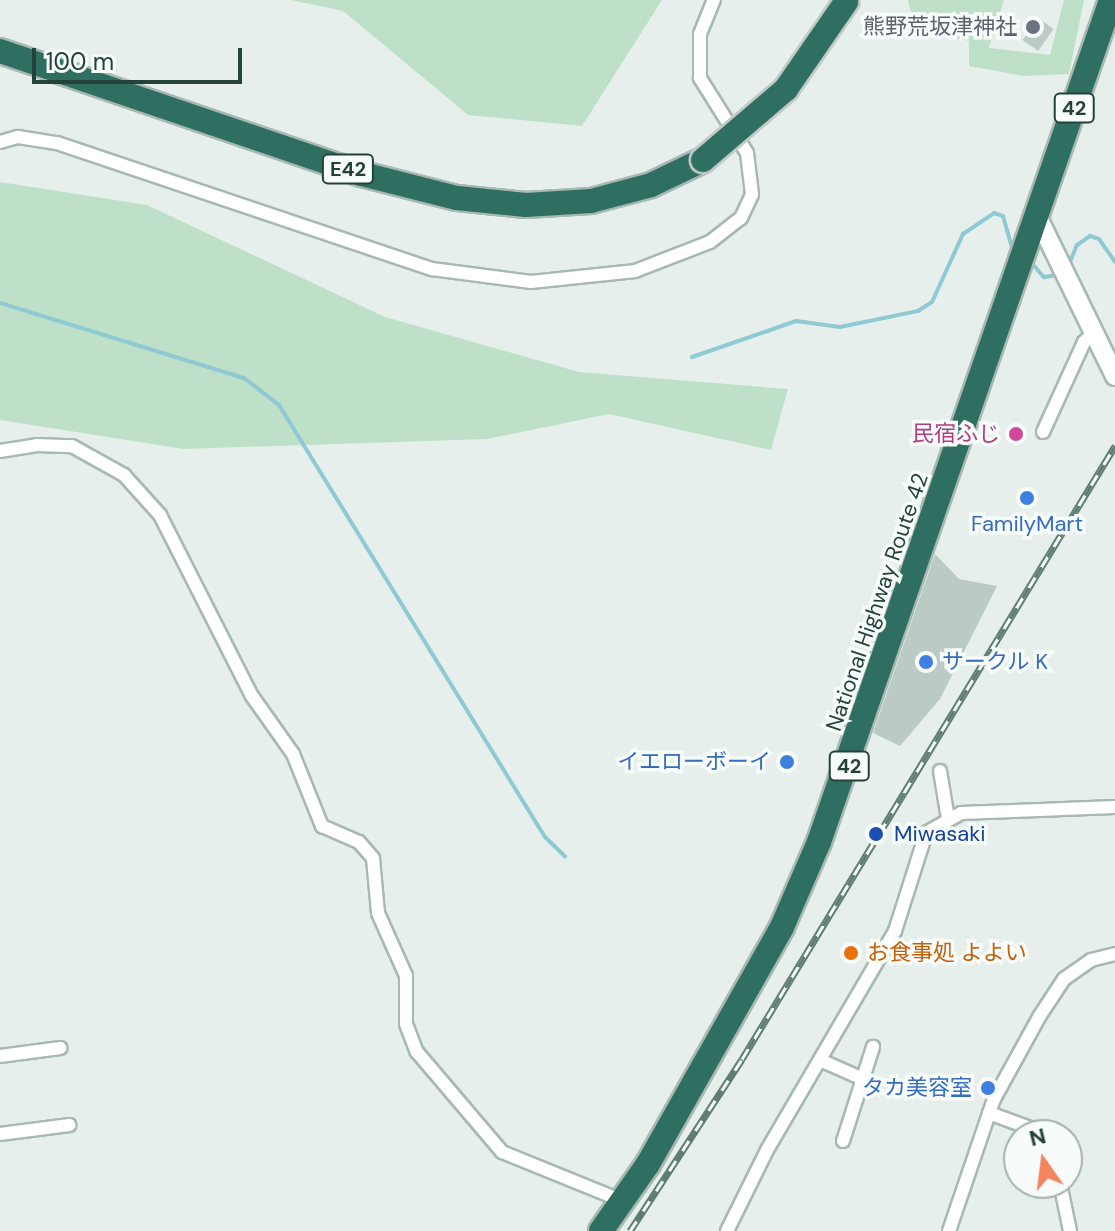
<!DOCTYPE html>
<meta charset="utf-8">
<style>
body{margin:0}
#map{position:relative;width:1115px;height:1231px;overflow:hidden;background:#e6efeb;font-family:"DM Sans","Noto Sans JP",sans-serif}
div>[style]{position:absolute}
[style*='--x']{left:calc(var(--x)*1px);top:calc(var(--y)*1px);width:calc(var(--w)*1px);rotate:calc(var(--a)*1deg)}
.green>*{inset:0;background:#bfe0c8}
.stream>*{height:4px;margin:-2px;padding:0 2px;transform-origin:2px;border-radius:2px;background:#8ec9d4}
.building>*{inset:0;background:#bbcac4;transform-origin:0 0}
.roads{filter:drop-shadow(2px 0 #a8b8b2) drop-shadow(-2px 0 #a8b8b2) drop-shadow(0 2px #a8b8b2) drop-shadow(0 -2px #a8b8b2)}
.street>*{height:12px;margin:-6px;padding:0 6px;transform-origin:6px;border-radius:6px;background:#fff}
.secondary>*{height:18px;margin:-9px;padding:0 9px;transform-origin:9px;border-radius:9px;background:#fff}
.highway>*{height:24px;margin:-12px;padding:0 12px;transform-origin:12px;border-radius:12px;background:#2f6f62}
.rail>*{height:7px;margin-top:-3.5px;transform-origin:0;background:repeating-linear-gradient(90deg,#f7fbf9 0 12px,#5f7d75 0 24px);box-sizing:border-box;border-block:2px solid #5f7d75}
.bridges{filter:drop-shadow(2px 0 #c2cac8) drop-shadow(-2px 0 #c2cac8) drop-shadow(0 2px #c2cac8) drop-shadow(0 -2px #c2cac8)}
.highway-bridge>*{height:24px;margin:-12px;padding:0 12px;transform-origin:12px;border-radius:12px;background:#2f6f62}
.dots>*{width:22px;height:22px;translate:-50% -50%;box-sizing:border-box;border:4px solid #f7fbf9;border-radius:50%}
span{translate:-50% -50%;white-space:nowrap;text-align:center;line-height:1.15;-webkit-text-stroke:7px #f7fbf9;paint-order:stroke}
.shield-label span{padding:2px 6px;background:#f7fbf9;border:2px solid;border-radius:6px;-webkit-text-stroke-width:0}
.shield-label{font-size:20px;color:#24423a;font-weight:700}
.worship-label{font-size:22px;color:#5b616d}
.right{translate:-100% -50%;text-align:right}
.hotel-label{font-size:22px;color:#b23c85}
.shop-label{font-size:22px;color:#366cbe}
.left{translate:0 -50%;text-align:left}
.street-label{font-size:22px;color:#24423a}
.transit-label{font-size:22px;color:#164399}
.food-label{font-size:22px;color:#c56008}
.north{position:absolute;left:1003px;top:1119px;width:80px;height:80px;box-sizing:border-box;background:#f7fbf9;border:2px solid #a3b1ad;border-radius:50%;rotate:346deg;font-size:22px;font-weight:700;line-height:32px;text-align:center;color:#24423a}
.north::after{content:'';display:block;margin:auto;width:28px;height:36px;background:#f4845f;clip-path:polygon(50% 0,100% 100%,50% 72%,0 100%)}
.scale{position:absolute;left:32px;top:48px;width:210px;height:36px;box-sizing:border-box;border:4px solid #24423a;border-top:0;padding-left:10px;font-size:24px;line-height:28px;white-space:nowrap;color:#24423a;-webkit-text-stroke:6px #f7fbf9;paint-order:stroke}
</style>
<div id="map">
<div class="green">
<div style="clip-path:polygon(291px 0,662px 0,582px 126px,468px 115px,343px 11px)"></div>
<div style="clip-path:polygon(908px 0,1004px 0,989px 48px,1050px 55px,1064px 0,1084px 0,1069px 74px,1023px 76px,969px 66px,969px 41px,915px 28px)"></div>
<div style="clip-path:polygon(0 182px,147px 205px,385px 317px,579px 372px,788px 389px,771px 450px,609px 414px,487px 439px,184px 449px,0 420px)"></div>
</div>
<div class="stream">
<div style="--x:1029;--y:260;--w:23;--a:49"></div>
<div style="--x:1044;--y:277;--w:14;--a:-8"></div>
<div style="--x:1068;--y:267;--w:24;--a:-68"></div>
<div style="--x:1077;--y:245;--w:16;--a:-35"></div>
<div style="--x:1090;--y:236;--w:9;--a:18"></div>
<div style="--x:1099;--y:239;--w:28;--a:55"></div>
<div style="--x:0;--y:303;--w:255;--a:17.1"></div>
<div style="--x:244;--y:378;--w:44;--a:37.6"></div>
<div style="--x:279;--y:405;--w:507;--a:58.38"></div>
<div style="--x:545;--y:837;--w:28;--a:44"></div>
<div style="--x:692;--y:357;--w:110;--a:-19.1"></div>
<div style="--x:796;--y:321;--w:44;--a:7.8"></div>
<div style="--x:840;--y:327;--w:80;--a:-11.6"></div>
<div style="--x:918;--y:311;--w:17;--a:-33"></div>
<div style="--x:932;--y:302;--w:75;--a:-65.5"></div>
<div style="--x:963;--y:234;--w:37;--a:-34"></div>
<div style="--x:994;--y:213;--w:9;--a:18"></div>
<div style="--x:1003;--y:216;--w:40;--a:74"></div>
</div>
<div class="building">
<div style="left:1038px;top:18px;width:19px;height:27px;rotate:35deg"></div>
<div style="clip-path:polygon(935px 554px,959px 579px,997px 586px,940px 699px,900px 746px,873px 733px)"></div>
</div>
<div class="roads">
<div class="street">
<div style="--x:0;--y:142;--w:19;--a:-16"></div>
<div style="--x:18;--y:137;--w:39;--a:9"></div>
<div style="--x:57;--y:143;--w:396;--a:18.6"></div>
<div style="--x:432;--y:269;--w:100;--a:7.5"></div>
<div style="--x:531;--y:282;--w:105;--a:-6"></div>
<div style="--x:635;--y:271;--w:80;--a:-21.1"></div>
<div style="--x:710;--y:242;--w:39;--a:-38"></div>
<div style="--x:741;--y:218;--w:26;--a:-65"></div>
<div style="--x:752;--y:194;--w:41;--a:-97"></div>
<div style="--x:747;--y:153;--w:89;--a:-122.1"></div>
<div style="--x:700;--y:78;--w:44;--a:-90"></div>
<div style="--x:700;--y:34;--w:37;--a:-68"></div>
<div style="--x:1043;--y:432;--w:99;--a:-65.5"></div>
<div style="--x:1084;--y:342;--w:12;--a:-42"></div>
<div style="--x:0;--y:451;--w:36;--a:-9"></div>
<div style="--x:36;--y:445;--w:36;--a:2"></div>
<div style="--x:72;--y:446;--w:60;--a:29.1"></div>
<div style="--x:124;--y:475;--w:54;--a:48"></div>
<div style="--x:160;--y:515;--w:203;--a:63.1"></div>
<div style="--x:252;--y:696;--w:71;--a:54.7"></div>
<div style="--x:293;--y:754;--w:78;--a:68.1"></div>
<div style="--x:322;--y:826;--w:40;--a:23.4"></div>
<div style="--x:359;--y:842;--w:21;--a:49"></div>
<div style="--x:373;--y:858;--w:55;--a:84.8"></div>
<div style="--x:378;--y:913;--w:69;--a:66"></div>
<div style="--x:406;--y:976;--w:48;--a:90"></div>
<div style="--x:406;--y:1024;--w:30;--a:69"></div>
<div style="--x:417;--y:1052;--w:131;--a:49.6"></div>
<div style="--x:502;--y:1152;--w:133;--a:22.1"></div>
<div style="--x:940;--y:771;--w:49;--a:80.5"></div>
<div style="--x:0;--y:1056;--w:61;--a:-7.6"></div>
<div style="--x:820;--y:1060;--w:47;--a:23.8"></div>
<div style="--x:989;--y:1113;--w:64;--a:20.1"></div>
<div style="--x:0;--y:1134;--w:70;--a:-7.4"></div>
<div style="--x:843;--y:1141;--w:99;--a:-72.3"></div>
<div style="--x:1060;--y:1183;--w:49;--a:78.2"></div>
<div style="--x:727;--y:1231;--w:90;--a:-63.7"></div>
<div style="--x:767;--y:1150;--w:254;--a:-59.7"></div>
<div style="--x:895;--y:931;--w:103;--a:-72.4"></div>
<div style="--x:926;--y:833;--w:40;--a:-29.7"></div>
<div style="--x:961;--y:813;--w:154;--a:-2.2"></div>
<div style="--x:949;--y:1231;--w:139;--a:-71.2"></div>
<div style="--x:994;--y:1099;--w:94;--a:-61.2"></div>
<div style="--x:1039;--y:1017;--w:45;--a:-56.7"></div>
<div style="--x:1064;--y:979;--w:33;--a:-35"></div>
<div style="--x:1091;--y:960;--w:25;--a:-14"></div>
</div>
<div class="secondary">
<div style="--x:1037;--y:216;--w:178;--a:64"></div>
</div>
<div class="highway">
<div style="--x:0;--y:51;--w:382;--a:18.8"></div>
<div style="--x:362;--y:174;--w:98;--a:14.2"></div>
<div style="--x:457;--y:198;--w:69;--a:5.8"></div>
<div style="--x:526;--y:205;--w:65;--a:-3.5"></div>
<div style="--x:591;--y:201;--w:62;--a:-14.9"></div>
<div style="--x:651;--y:185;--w:58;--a:-25.7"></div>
<div style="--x:601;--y:1231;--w:82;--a:-55"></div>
<div style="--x:648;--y:1164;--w:272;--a:-60.5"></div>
<div style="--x:782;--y:927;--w:93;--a:-66.5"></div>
<div style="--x:819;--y:842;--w:891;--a:-70.87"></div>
</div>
</div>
<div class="rail">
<div style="--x:630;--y:1231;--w:205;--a:-56.9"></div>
<div style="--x:742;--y:1059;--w:718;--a:-58.68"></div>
</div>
<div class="bridges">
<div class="highway-bridge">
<div style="--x:703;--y:160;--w:109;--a:-40.5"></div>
<div style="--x:786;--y:89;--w:106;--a:-55.4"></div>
</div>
</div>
<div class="dots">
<div style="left:1033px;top:27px;background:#6b7280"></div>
<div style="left:1016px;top:434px;background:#d1479c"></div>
<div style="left:1027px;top:498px;background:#3f7fe0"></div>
<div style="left:926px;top:662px;background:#3f7fe0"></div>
<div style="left:787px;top:762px;background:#3f7fe0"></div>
<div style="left:876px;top:834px;background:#1a4fb4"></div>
<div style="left:851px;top:953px;background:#e8710a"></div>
<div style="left:988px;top:1088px;background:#3f7fe0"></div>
</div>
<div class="shield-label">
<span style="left:1074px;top:108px">42</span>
<span style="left:348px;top:169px">E42</span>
<span style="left:849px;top:766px">42</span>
</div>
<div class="worship-label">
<span class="right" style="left:1017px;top:27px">熊野荒坂津神社</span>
</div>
<div class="hotel-label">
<span class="right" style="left:1000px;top:434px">民宿ふじ</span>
</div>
<div class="shop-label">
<span style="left:1027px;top:524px">FamilyMart</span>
<span class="left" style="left:942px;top:662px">サークル K</span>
<span class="right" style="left:771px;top:762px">イエローボーイ</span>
<span class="right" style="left:972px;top:1088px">タカ美容室</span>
</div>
<div class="street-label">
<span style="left:877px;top:602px;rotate:-71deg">National Highway Route 42</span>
</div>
<div class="transit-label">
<span class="left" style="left:894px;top:834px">Miwasaki</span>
</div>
<div class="food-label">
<span class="left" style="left:867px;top:953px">お食事処 よよい</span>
</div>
<div class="north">N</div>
<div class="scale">100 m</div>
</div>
